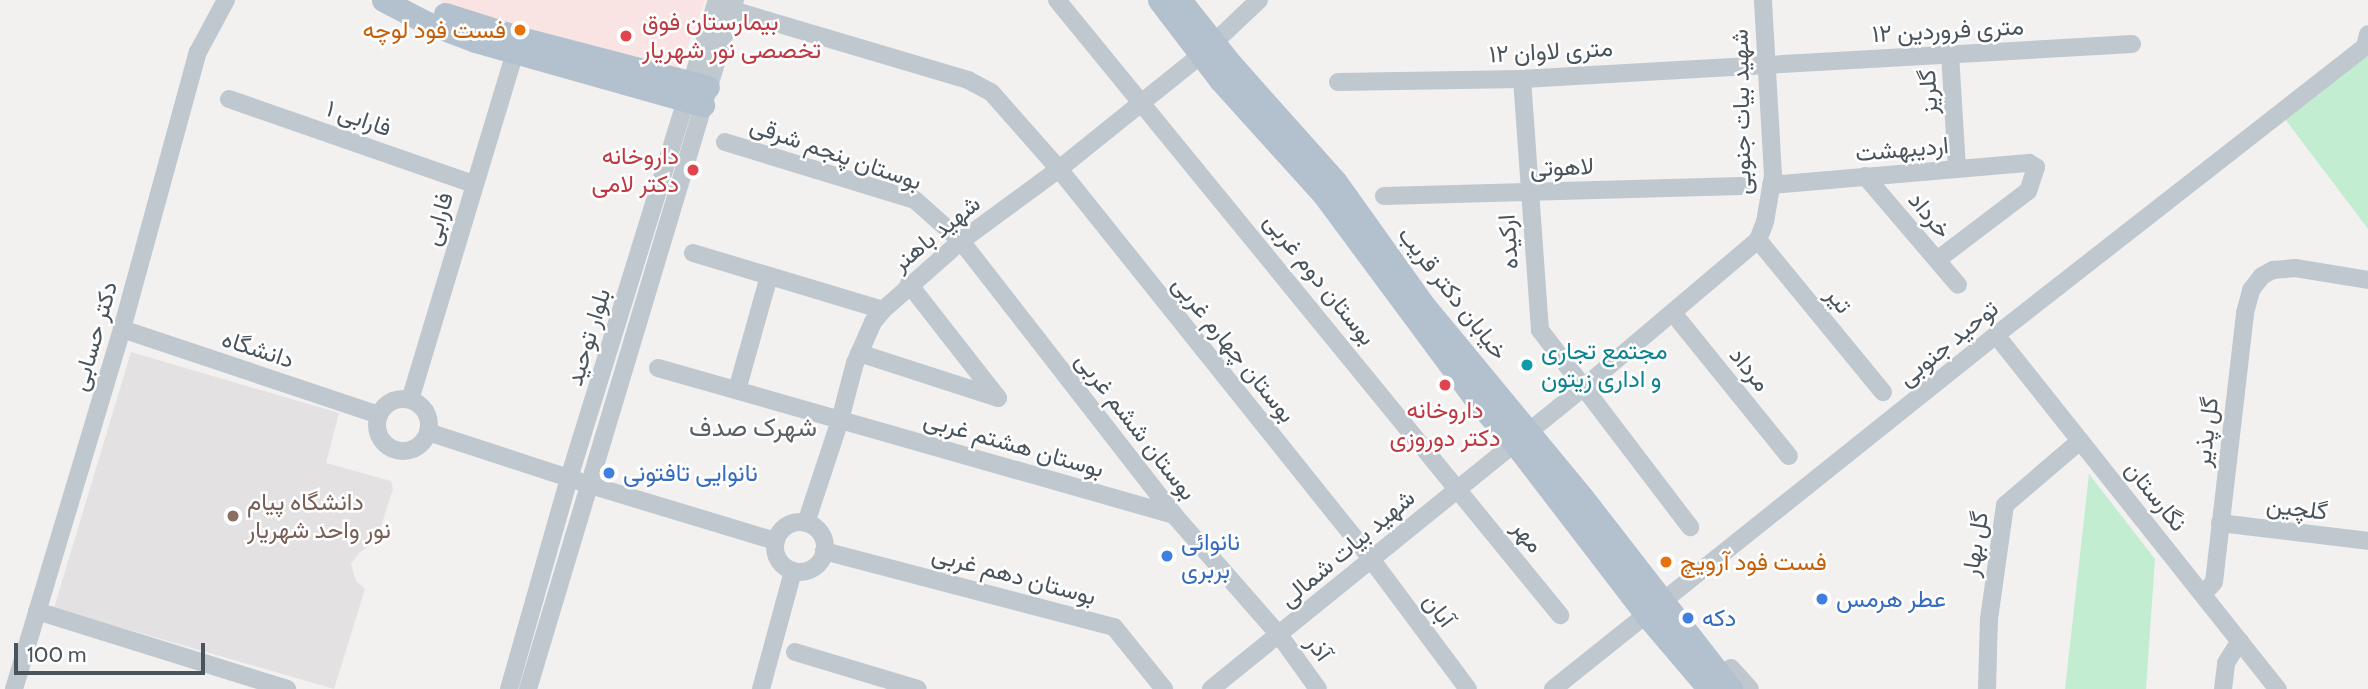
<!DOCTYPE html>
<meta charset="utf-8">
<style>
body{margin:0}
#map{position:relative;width:2368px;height:689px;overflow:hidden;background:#f3f0f0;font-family:Cabin,Vazirmatn,sans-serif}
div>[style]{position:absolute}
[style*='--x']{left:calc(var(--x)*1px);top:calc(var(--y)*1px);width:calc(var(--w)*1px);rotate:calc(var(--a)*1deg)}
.education>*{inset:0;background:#e3e1e2}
.medical>*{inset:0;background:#fae4e3}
.green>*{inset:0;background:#c2edd1}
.minor>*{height:18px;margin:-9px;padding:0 9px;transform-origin:9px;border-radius:9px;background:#bfc8ce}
.minor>.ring{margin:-9px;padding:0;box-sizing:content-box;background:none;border:18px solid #bfc8ce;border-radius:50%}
.major>*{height:23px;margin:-11.5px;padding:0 11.5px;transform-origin:11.5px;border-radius:11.5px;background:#b2c1cd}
.dots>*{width:19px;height:19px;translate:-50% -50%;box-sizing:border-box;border:4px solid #fff;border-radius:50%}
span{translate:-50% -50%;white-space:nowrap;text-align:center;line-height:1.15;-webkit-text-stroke:5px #fff;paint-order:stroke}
.health-label{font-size:24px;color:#be3a42}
.left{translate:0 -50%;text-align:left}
.right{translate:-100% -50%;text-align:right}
.food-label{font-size:24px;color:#c56008}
.street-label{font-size:24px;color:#49545d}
.culture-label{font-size:24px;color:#0d838f}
.shop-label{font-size:24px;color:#366cbe}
.education-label{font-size:24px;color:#785e54}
.neighbourhood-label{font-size:26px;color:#5d6165}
.scale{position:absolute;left:14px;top:643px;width:191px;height:32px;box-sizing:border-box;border:4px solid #49545d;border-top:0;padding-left:9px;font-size:21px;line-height:24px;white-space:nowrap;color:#49545d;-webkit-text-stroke:5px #fff;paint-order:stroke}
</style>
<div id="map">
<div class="education">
<div style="clip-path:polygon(131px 352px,339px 413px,326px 463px,391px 481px,393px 489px,376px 542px,360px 552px,351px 564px,356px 581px,365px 589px,334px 689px,54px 608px)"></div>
</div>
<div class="medical">
<div style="clip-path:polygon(442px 0,705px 0,679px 70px,440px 3px)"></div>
</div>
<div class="green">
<div style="clip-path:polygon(2368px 52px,2368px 229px,2282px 115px)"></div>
<div style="clip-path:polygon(2089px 474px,2155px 559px,2146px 689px,2065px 689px)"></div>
</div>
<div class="minor">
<div style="--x:1057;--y:0;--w:795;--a:50.72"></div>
<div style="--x:732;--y:10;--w:246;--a:16.5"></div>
<div style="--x:968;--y:80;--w:26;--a:28"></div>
<div style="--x:991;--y:92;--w:103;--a:48.6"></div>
<div style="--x:1059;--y:169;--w:499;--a:51.3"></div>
<div style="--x:1371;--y:559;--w:162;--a:53.3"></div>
<div style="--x:1950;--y:54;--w:115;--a:86.5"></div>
<div style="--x:1522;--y:79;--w:252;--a:85.9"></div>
<div style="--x:1540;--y:330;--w:248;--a:52.7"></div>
<div style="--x:1338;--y:82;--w:184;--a:-0.9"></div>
<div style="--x:1522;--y:79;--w:611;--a:-3.28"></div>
<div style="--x:229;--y:99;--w:258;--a:19.2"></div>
<div style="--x:725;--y:142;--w:199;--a:17"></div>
<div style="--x:915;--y:200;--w:62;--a:41.7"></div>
<div style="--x:961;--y:241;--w:347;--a:52.1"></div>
<div style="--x:1174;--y:515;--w:161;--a:48.8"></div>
<div style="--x:1280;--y:636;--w:65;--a:54.4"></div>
<div style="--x:1865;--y:176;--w:143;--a:49.5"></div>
<div style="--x:1771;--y:185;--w:259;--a:-4.9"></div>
<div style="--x:2029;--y:163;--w:8;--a:30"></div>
<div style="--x:2036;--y:167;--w:25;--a:108"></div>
<div style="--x:2028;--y:191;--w:114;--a:142.8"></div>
<div style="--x:1384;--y:196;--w:357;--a:-1.6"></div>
<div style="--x:1758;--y:240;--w:197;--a:50.6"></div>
<div style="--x:693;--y:253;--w:198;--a:16.7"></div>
<div style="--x:1673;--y:313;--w:184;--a:51"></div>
<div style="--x:122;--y:329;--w:271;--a:18.5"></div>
<div style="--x:1996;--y:335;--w:453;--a:51.5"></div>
<div style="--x:859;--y:353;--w:146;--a:17.9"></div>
<div style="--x:998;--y:398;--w:145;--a:-128"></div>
<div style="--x:658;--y:368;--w:537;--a:15.9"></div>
<div style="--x:737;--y:390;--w:118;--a:-74.3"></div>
<div class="ring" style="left:377px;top:399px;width:34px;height:34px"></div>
<div style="--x:410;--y:400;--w:363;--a:-73.2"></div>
<div style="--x:428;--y:432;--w:170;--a:18.1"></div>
<div style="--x:590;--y:485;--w:194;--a:16.8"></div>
<div class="ring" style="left:775px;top:522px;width:32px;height:32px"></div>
<div style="--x:806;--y:523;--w:108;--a:-71.7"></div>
<div style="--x:840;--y:420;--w:59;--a:-75.3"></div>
<div style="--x:855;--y:363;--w:45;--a:-66.3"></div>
<div style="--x:873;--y:322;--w:16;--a:-50"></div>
<div style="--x:883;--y:310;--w:104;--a:-41.5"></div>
<div style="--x:961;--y:241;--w:122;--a:-36.3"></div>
<div style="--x:1059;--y:169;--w:182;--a:-38.8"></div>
<div style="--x:1201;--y:55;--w:80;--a:-43.5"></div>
<div style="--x:2220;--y:523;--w:149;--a:6.9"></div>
<div style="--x:824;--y:551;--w:300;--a:14.7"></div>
<div style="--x:1114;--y:627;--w:80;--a:51.1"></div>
<div style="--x:2203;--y:594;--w:16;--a:-47"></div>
<div style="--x:2214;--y:582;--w:271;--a:-83.4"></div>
<div style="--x:2245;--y:313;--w:24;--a:-75"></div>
<div style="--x:2251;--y:290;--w:18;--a:-52"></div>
<div style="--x:2262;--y:276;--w:13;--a:-29"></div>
<div style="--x:2273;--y:270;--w:22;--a:-5"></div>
<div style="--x:2295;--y:268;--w:74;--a:9.3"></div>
<div style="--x:37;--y:611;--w:262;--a:17.3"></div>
<div style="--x:795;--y:652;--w:128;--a:16.7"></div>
<div style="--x:1731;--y:668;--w:28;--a:48"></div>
<div style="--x:14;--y:689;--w:376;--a:-73.3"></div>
<div style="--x:122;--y:329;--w:287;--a:-74.7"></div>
<div style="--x:198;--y:52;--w:59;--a:-61.7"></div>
<div style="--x:509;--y:689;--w:219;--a:-74.1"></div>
<div style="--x:569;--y:478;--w:500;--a:-72.8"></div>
<div style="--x:528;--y:689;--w:719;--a:-73.28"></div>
<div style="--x:761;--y:689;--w:122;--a:-74.8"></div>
<div style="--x:1211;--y:689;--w:480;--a:-39"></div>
<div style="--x:1584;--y:387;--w:228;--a:-40.2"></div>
<div style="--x:1758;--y:240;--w:19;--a:-69"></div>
<div style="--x:1765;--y:222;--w:48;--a:-80.3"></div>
<div style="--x:1773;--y:175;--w:175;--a:-93.3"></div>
<div style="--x:1553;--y:689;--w:567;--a:-38.63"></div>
<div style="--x:1996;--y:335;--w:468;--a:-38"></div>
<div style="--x:2365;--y:47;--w:13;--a:-77"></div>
<div style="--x:1987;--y:689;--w:70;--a:-88.4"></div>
<div style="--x:1989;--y:619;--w:115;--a:-82"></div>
<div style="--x:2005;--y:505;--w:99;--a:-40.5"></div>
<div style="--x:2223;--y:689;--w:26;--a:-83"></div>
<div style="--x:2226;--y:663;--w:26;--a:-58"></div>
</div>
<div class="major">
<div style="--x:383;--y:0;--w:47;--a:27.6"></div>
<div style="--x:425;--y:22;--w:53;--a:20.8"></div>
<div style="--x:475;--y:41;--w:237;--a:15.7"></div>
<div style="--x:1159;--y:0;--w:101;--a:52.7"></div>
<div style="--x:1220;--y:80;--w:154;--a:47.9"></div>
<div style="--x:1323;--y:194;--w:262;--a:53.4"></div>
<div style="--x:1479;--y:404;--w:54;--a:48"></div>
<div style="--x:1515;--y:444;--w:215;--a:52.5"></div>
<div style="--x:1646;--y:615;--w:97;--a:49.6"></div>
<div style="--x:1180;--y:0;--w:82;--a:51.4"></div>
<div style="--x:1231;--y:64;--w:158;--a:48.3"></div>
<div style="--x:1336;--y:182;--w:150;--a:54.5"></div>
<div style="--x:1423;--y:304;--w:251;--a:50.5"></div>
<div style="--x:1583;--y:498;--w:242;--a:52.2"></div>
<div style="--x:445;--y:14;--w:84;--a:17.4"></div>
<div style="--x:525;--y:39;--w:189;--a:14.7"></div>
</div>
<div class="dots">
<div style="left:520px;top:30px;background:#e8710a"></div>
<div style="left:626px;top:36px;background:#e0444e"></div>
<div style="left:693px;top:170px;background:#e0444e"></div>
<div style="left:1527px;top:365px;background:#0f9aa8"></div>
<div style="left:1445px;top:385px;background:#e0444e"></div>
<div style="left:609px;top:473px;background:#3f7fe0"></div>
<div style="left:233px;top:516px;background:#8d6e63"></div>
<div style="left:1167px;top:556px;background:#3f7fe0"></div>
<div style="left:1666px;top:562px;background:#e8710a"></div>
<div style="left:1822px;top:599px;background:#3f7fe0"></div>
<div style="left:1688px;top:618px;background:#3f7fe0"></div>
</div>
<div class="health-label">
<span class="left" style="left:642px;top:36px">بیمارستان فوق<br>تخصصی نور شهریار</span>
<span class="right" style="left:679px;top:170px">داروخانه<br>دکتر لامی</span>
<span style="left:1445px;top:424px">داروخانه<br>دکتر دوروزی</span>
</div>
<div class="food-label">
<span class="right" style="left:506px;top:30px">فست فود لوچه</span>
<span class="left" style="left:1680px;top:562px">فست فود آرویچ</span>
</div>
<div class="street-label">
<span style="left:1948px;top:30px;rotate:-3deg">۱۲ متری فروردین</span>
<span style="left:1551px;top:51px;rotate:-3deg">۱۲ متری لاوان</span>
<span style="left:1928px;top:92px;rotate:-93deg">گلریز</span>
<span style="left:1741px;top:112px;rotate:-91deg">شهید بیات جنوبی</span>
<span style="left:359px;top:118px;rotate:19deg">فارابی ۱</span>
<span style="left:1902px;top:149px;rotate:-5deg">اردیبهشت</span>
<span style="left:836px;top:153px;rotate:19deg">بوستان پنجم شرقی</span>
<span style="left:1562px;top:167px;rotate:-2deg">لاهوتی</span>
<span style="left:1930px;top:215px;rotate:50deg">خرداد</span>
<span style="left:438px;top:219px;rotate:-74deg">فارابی</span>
<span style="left:936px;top:233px;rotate:-39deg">شهید باهنر</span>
<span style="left:1508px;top:242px;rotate:-94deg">ارکیده</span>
<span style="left:1320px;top:279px;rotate:51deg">بوستان دوم غربی</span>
<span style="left:1453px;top:293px;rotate:52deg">خیابان دکتر قریب</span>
<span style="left:1839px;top:300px;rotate:51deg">تیر</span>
<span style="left:94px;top:336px;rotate:-74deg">دکتر حسابی</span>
<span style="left:588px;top:337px;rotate:-73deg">بلوار توحید</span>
<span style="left:1948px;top:343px;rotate:-39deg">توحید جنوبی</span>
<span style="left:258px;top:349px;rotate:18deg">دانشگاه</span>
<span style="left:1234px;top:349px;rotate:51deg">بوستان چهارم غربی</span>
<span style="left:1750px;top:369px;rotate:51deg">مرداد</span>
<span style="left:1136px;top:426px;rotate:52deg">بوستان ششم غربی</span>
<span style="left:2206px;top:432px;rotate:-83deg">گل پذیر</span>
<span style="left:1014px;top:444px;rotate:16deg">بوستان هشتم غربی</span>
<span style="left:2156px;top:496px;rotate:51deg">نگارستان</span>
<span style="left:2297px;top:508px;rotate:7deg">گلچین</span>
<span style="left:1528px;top:536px;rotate:51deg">مهر</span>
<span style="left:1975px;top:544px;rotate:-81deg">گل بهار</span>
<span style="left:1347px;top:548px;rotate:-40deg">شهید بیات شمالی</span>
<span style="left:1014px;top:575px;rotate:15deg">بوستان دهم غربی</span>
<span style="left:1439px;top:610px;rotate:53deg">آبان</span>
<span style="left:1319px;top:648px;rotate:54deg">آذر</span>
</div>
<div class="culture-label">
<span class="left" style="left:1541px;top:365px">مجتمع تجاری<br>و اداری زیتون</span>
</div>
<div class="shop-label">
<span class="left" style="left:623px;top:473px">نانوایی تافتونی</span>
<span class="left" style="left:1181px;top:556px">نانوائی<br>بربری</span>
<span class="left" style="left:1836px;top:599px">عطر هرمس</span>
<span class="left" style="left:1702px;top:618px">دکه</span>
</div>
<div class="education-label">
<span class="left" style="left:247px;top:516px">دانشگاه پیام<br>نور واحد شهریار</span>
</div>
<div class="neighbourhood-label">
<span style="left:753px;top:428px">شهرک صدف</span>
</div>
<div class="scale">100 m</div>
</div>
